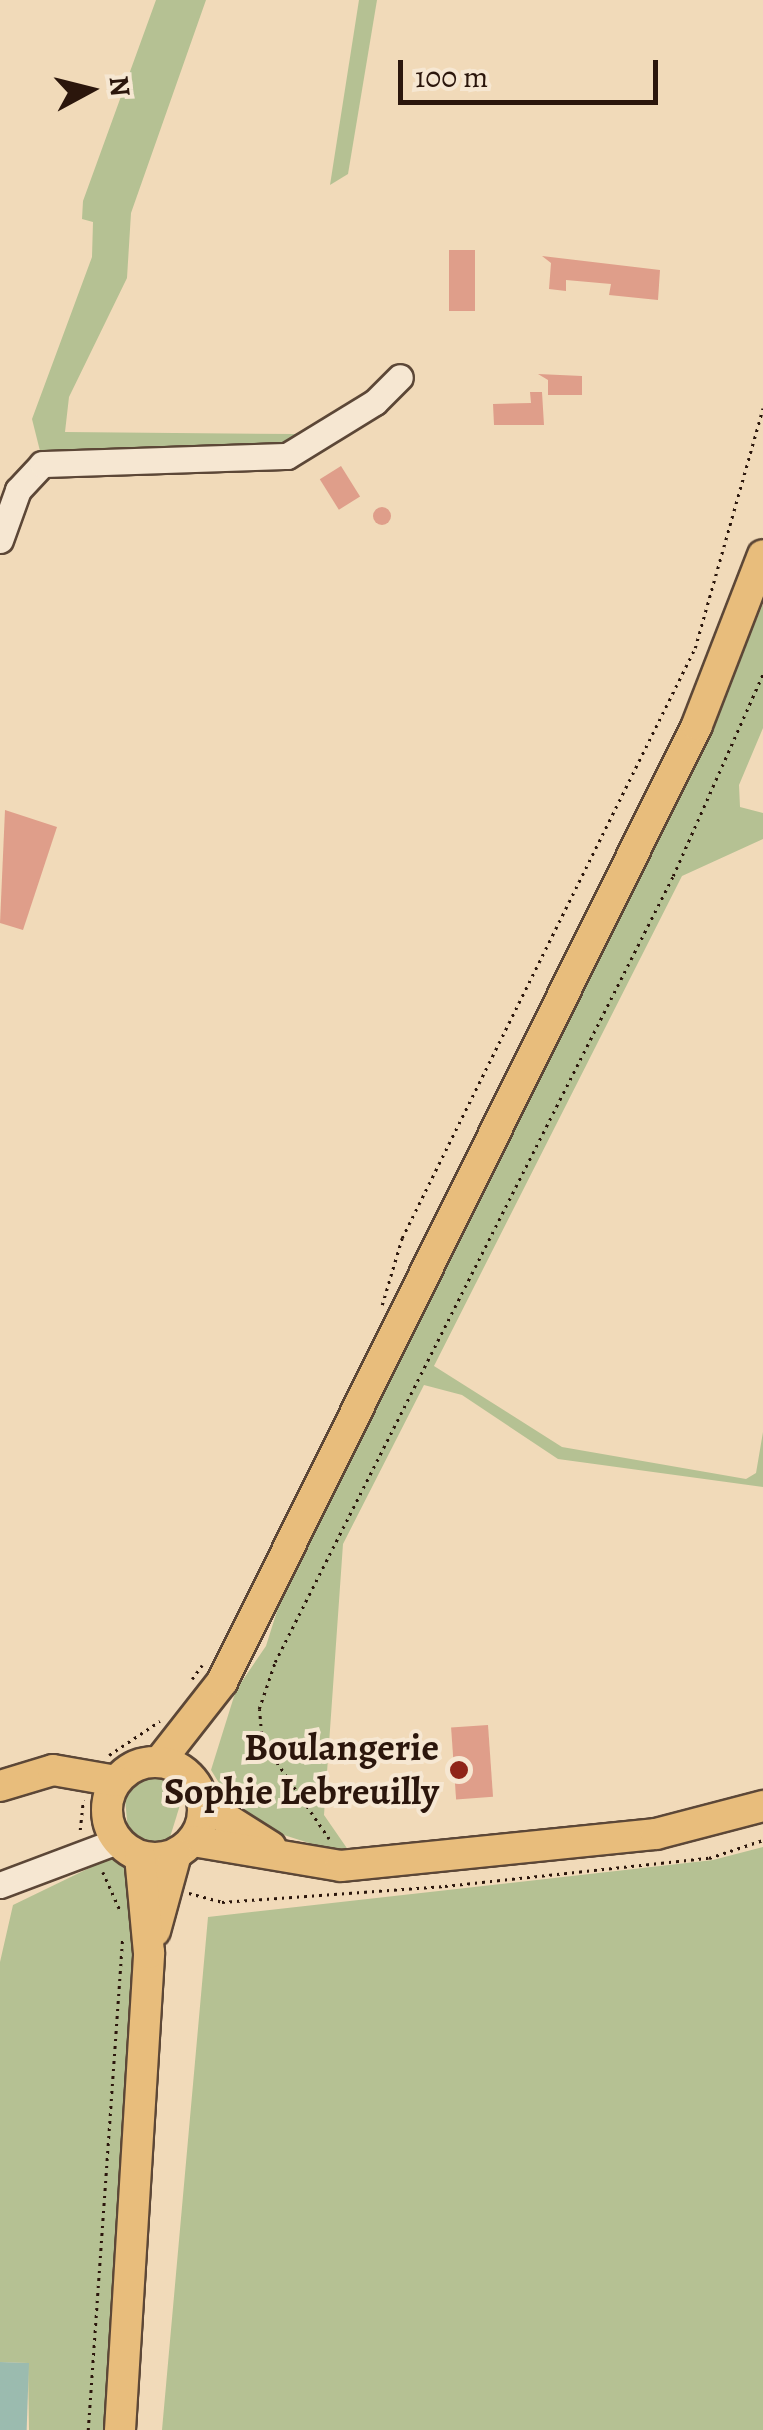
<!DOCTYPE html>
<style>
body{margin:0}
#map{position:relative;width:763px;height:2430px;overflow:hidden;background:#f1dab9;font-family:Alegreya,serif}
div>[style]{position:absolute}
[style*='--x']{left:calc(var(--x)*1px);top:calc(var(--y)*1px);width:calc(var(--w)*1px);rotate:calc(var(--a)*1deg)}
.green>*{inset:0;background:#b5c193}
.water>*{inset:0;background:#9bbbaf;transform-origin:0 0}
.building>*{inset:0;background:#df9e8a;transform-origin:0 0}
.round{border-radius:50%}
.path>*{height:2.5px;margin-top:-1.25px;transform-origin:0;background:repeating-linear-gradient(90deg,#2b160c 0 2.5px,transparent 0 7.5px)}
.roads{filter:drop-shadow(2px 0 #5c4737) drop-shadow(-2px 0 #5c4737) drop-shadow(0 2px #5c4737) drop-shadow(0 -2px #5c4737)}
.minor>*{height:25px;margin:-12.5px;padding:0 12.5px;transform-origin:12.5px;border-radius:12.5px;background:#f6e7d2}
.major>*{height:30px;margin:-15px;padding:0 15px;transform-origin:15px;border-radius:15px;background:#e8bd7c}
.major>.ring{margin:-15px;padding:0;box-sizing:content-box;background:none;border:30px solid #e8bd7c;border-radius:50%}
.dots>*{width:28px;height:28px;translate:-50% -50%;box-sizing:border-box;border:5px solid #f6e7d2;border-radius:50%}
span{translate:-50% -50%;white-space:nowrap;text-align:center;line-height:1.15;-webkit-text-stroke:8px #f6e7d2;paint-order:stroke}
.poi-label{font-size:38px;color:#2b160c;font-weight:700}
.right{translate:-100% -50%;text-align:right}
.north{position:absolute;left:40px;top:40px;width:100px;height:100px;-webkit-text-stroke:8px #f6e7d2;paint-order:stroke;rotate:83deg;font-size:28px;font-weight:700;line-height:40px;text-align:center;color:#2b160c}
.north::after{content:'';display:block;margin:auto;width:35px;height:45px;background:#2b160c;clip-path:polygon(50% 0,100% 100%,50% 72%,0 100%)}
.scale{position:absolute;left:398px;top:60px;width:260px;height:45px;box-sizing:border-box;border:5px solid #2b160c;border-top:0;padding-left:12px;font-size:30px;line-height:35px;white-space:nowrap;color:#2b160c;-webkit-text-stroke:8px #f6e7d2;paint-order:stroke}
</style>
<div id="map">
<div class="green">
<div style="clip-path:polygon(156px 0,206px 0,131px 213px,127px 278px,69px 397px,65px 432px,296px 434px,293px 448px,41px 455px,32px 419px,92px 257px,93px 222px,82px 219px,83px 201px)"></div>
<div style="clip-path:polygon(359px 0,377px 0,348px 174px,330px 185px)"></div>
<div style="clip-path:polygon(763px 604px,763px 728px,739px 785px,740px 807px,763px 813px,763px 839px,682px 876px,434px 1366px,562px 1447px,746px 1479px,756px 1473px,763px 1432px,763px 1487px,558px 1459px,462px 1395px,424px 1385px,343px 1544px,324px 1815px,353px 1857px,243px 1822px,211px 1770px,236px 1690px,266px 1646px,288px 1576px,689px 777px)"></div>
<div style="clip-path:polygon(167px 1777px,184px 1786px,180px 1805px,167px 1847px,149px 1847px,128px 1832px,125px 1798px,142px 1779px)"></div>
<div style="clip-path:polygon(763px 1847px,763px 2430px,162px 2430px,208px 1917px,713px 1860px)"></div>
<div style="clip-path:polygon(110px 1858px,123px 1859px,133px 1874px,138px 1936px,104px 2430px,29px 2430px,28px 2363px,0 2362px,0 1962px,13px 1905px)"></div>
</div>
<div class="water">
<div style="left:0;top:2362px;width:29px;height:68px;rotate:2deg"></div>
</div>
<div class="building">
<div style="left:449px;top:250px;width:26px;height:61px"></div>
<div style="clip-path:polygon(542px 256px,660px 270px,658px 300px,609px 295px,611px 284px,566px 280px,566px 291px,549px 289px,551px 263px)"></div>
<div style="clip-path:polygon(538px 374px,582px 376px,582px 395px,548px 395px,548px 380px)"></div>
<div style="clip-path:polygon(530px 392px,542px 392px,544px 425px,494px 425px,493px 404px,531px 403px)"></div>
<div style="left:341px;top:466px;width:36px;height:25px;rotate:58deg"></div>
<div class="round" style="left:373px;top:507px;width:18px;height:18px"></div>
<div style="clip-path:polygon(5px 810px,57px 827px,23px 930px,0 923px)"></div>
<div style="left:488px;top:1725px;width:72px;height:37px;rotate:86deg"></div>
</div>
<div class="path">
<div style="--x:382;--y:1305;--w:70;--a:-73.4"></div>
<div style="--x:402;--y:1238;--w:659;--a:-63.59"></div>
<div style="--x:695;--y:648;--w:249;--a:-74.2"></div>
<div style="--x:192;--y:1679;--w:17;--a:-54"></div>
<div style="--x:109;--y:1755;--w:61;--a:-33.7"></div>
<div style="--x:80;--y:1830;--w:30;--a:-84"></div>
<div style="--x:329;--y:1839;--w:119;--a:-124.4"></div>
<div style="--x:262;--y:1741;--w:32;--a:-95"></div>
<div style="--x:259;--y:1709;--w:50;--a:-71.2"></div>
<div style="--x:275;--y:1662;--w:881;--a:-63.14"></div>
<div style="--x:673;--y:876;--w:221;--a:-66"></div>
<div style="--x:103;--y:1872;--w:42;--a:65.9"></div>
<div style="--x:189;--y:1893;--w:34;--a:15"></div>
<div style="--x:222;--y:1902;--w:224;--a:-4.1"></div>
<div style="--x:445;--y:1886;--w:265;--a:-6.1"></div>
<div style="--x:709;--y:1858;--w:57;--a:-18.4"></div>
<div style="--x:88;--y:2430;--w:493;--a:-86"></div>
</div>
<div class="roads">
<div class="minor">
<div style="--x:0;--y:540;--w:53;--a:-70.2"></div>
<div style="--x:18;--y:490;--w:35;--a:-47"></div>
<div style="--x:42;--y:464;--w:245;--a:-1.9"></div>
<div style="--x:287;--y:456;--w:103;--a:-31.5"></div>
<div style="--x:375;--y:402;--w:35;--a:-45"></div>
<div style="--x:0;--y:1885;--w:125;--a:-20.6"></div>
</div>
<div class="major">
<div style="--x:160;--y:1761;--w:100;--a:-51.9"></div>
<div style="--x:222;--y:1682;--w:1068;--a:-63.6"></div>
<div style="--x:697;--y:725;--w:182;--a:-68.8"></div>
<div class="ring" style="left:107px;top:1762px;width:66px;height:66px"></div>
<div style="--x:0;--y:1786;--w:55;--a:-16.8"></div>
<div style="--x:53;--y:1770;--w:64;--a:9.9"></div>
<div style="--x:203;--y:1804;--w:80;--a:32.3"></div>
<div style="--x:193;--y:1841;--w:150;--a:9.6"></div>
<div style="--x:341;--y:1866;--w:317;--a:-5.8"></div>
<div style="--x:656;--y:1834;--w:111;--a:-14.7"></div>
<div style="--x:155;--y:1931;--w:80;--a:-74.7"></div>
<div style="--x:120;--y:2430;--w:478;--a:-86.5"></div>
<div style="--x:149;--y:1953;--w:97;--a:-95.3"></div>
</div>
</div>
<div class="dots">
<div style="left:459px;top:1770px;background:#8f2418"></div>
</div>
<div class="poi-label">
<span class="right" style="left:439px;top:1770px">Boulangerie<br>Sophie Lebreuilly</span>
</div>
<div class="north">N</div>
<div class="scale">100 m</div>
</div>
